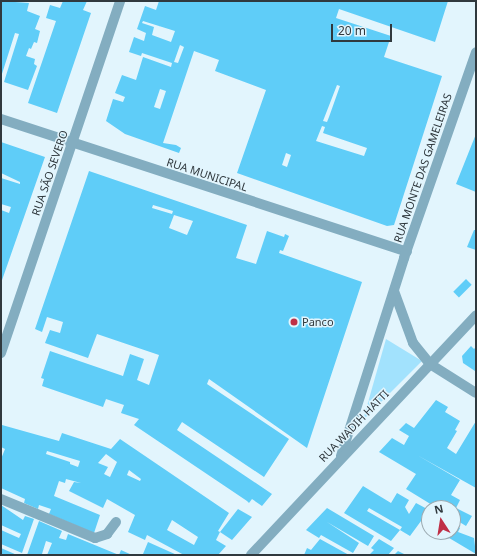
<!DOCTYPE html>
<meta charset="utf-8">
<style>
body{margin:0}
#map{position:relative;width:477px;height:556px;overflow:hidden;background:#e2f5fd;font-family:"Noto Sans",sans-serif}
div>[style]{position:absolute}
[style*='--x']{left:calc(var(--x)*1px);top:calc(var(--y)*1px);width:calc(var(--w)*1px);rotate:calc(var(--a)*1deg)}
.green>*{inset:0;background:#a2e2fd}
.building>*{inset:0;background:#5fcdf8;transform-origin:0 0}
.minor>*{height:10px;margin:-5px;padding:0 5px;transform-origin:5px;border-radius:5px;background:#83adc0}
.dots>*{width:11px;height:11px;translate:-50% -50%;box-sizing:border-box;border:2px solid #e2f5fd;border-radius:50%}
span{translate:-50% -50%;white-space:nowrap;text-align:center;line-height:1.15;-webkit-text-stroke:3px #e2f5fd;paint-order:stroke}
.street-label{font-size:11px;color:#30393e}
.poi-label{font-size:11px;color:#30393e}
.left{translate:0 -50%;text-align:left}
.frame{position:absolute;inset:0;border:2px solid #30393e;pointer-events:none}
.north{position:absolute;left:421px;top:500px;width:40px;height:40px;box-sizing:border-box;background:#e2f5fd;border:1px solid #9baab1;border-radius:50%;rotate:348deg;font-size:11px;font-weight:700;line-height:16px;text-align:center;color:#30393e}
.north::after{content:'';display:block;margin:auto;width:14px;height:18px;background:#bf2f46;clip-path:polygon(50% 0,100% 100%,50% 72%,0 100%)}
.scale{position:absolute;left:331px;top:24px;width:61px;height:18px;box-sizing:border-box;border:2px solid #30393e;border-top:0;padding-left:5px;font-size:12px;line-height:14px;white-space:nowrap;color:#30393e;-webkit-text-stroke:3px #e2f5fd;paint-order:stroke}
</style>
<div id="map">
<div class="green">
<div style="clip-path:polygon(386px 339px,422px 361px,363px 420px)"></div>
</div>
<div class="building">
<div style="clip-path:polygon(1px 1px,29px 3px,27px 11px,40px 16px,35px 29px,40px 31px,37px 43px,34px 42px,31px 49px,29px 48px,26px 56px,35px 59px,34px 64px,37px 66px,28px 90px,4px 82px,19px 34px,15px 33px,1px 77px)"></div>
<div style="clip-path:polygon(63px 1px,87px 1px,83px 10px,91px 13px,57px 113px,28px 103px,56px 21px,46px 18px,50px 5px,60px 8px)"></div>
<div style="clip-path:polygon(evenodd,159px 1px,448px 1px,435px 42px,339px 9px,336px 18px,391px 36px,384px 57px,442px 76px,394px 225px,387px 226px,237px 173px,266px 90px,215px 71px,219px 60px,194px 51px,163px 143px,176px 145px,181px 148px,179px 153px,125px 134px,106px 121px,113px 99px,123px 102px,125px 97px,115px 93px,122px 75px,136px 80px,143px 57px,171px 67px,172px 63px,142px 53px,141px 56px,129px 52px,134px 37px,144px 41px,146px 33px,137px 29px,145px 6px,156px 10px,159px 1px,143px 21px,175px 31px,171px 42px,152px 35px,154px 27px,142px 23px,143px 21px,159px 1px,180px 45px,184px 47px,178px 63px,174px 62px,180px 45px,159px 1px,337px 85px,340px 86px,329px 117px,327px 122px,323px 121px,337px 85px,159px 1px,160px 89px,166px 91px,160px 109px,154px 107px,160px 89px,159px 1px,322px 126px,325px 127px,323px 133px,367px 148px,364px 156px,316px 141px,322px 126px,159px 1px,286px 153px,291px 155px,287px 167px,282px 165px,286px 153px)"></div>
<div style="clip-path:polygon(476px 134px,476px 192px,456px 184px)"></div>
<div style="clip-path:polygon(1px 142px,45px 157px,1px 283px,1px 210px,9px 213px,11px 207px,1px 204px,1px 178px,20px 184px,20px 182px,1px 173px)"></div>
<div style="clip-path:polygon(evenodd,89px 171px,247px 225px,236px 258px,256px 264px,267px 231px,284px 237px,285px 234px,289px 236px,283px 251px,280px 250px,279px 253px,362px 282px,307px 448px,209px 379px,207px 384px,289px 439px,264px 477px,182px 422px,177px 430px,272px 494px,262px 506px,252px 499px,249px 503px,247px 501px,134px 425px,139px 419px,121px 413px,124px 405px,106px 399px,103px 407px,42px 386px,44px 379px,41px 378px,50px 351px,123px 376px,130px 354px,144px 359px,137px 380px,149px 385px,159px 355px,97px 334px,88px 358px,45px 343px,50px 330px,60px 333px,63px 322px,47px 317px,42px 332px,35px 329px,89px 171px,153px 205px,173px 211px,172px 214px,152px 208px,153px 205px,89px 171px,174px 215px,193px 221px,187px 235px,169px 228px,174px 215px)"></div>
<div style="clip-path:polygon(474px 230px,476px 230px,476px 250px,467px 247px)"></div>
<div style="left:466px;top:279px;width:8px;height:18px;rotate:45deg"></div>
<div style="clip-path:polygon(471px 346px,474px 349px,476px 347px,475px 371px,463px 363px,462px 356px)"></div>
<div style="clip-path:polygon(436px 400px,448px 407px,445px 412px,460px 421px,455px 430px,457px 431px,447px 448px,456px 454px,476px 421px,476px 488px,417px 455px,460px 480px,451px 495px,460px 500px,456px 508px,472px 516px,466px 526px,453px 518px,453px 508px,437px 508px,406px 489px,416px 474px,379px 452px,392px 438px,404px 445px,409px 436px,399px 430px,406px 423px,414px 428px)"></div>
<div style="clip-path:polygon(evenodd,2px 425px,59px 441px,62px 433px,111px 449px,120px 439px,229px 513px,218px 531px,220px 532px,238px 509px,252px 517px,232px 540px,220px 532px,216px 540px,226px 546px,218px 555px,184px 555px,147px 535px,145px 540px,128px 532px,135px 515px,107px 499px,103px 508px,69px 491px,74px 482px,81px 483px,66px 479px,65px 483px,59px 481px,54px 496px,100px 515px,94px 533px,49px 514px,51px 509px,39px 505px,38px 509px,24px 503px,25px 499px,1px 488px,1px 459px,5px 449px,1px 447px,2px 425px,47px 451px,80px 461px,78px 467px,70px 464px,70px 462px,46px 454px,47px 451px,2px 425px,106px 454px,117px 462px,110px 477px,104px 474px,108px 467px,98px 463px,106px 454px,2px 425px,129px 470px,141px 479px,140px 481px,127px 475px,129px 470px,2px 425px,172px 520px,198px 537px,194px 545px,167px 530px,172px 520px)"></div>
<div style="clip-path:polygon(363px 486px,391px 503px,397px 493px,409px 500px,405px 507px,409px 514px,416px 503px,429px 510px,429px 526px,421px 521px,410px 536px,400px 530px,402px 527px,369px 508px,367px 511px,400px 530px,391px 541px,344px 513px)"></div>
<div style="clip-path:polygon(1px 505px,23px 520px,25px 516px,34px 519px,22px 553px,1px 544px,1px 530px,19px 538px,21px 534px,1px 525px)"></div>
<div style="clip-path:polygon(327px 508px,374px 536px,368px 546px,327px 522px,359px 543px,353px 553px,321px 535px,319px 538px,306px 530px)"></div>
<div style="clip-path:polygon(39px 521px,62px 531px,59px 538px,66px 540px,68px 534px,119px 555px,47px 555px,52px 543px,46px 541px,42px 554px,45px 555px,27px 555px)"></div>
<div style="clip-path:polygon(453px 523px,460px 528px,458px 532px,474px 538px,476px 554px,439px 532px,453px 532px)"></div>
<div style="clip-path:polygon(320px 539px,349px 555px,304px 555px,307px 548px,311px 550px)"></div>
<div style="clip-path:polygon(379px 539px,394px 548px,388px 555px,369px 555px,374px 550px,371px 548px)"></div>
<div style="clip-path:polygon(148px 542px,177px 555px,143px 554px)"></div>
<div style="clip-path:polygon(1px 548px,17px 555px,1px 555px)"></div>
<div style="clip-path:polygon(121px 550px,132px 555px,119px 555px)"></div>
<div style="clip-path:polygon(398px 551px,406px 555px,394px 555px)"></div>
</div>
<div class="minor">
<div style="--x:1;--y:119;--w:427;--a:18.1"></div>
<div style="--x:394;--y:291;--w:55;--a:69.9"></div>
<div style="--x:413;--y:343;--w:27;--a:51"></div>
<div style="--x:430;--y:364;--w:54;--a:32.2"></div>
<div style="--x:1;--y:353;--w:372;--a:-71.3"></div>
<div style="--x:341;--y:456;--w:208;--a:-72.3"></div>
<div style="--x:404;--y:258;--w:218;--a:-70.7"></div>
<div style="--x:1;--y:499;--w:102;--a:22.5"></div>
<div style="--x:95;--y:538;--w:13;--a:-18"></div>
<div style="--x:107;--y:534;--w:15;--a:-53"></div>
<div style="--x:251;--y:555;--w:329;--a:-46.8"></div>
</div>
<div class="dots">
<div style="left:294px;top:322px;background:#bf2f46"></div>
</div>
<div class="street-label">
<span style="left:423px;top:168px;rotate:-71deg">RUA MONTE DAS GAMELEIRAS</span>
<span style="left:50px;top:173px;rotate:-71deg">RUA SÃO SEVERO</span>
<span style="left:207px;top:175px;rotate:18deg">RUA MUNICIPAL</span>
<span style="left:354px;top:426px;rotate:-46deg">RUA WADIH HATTI</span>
</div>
<div class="poi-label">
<span class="left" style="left:302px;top:322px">Panco</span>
</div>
<div class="frame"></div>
<div class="north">N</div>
<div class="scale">20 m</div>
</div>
